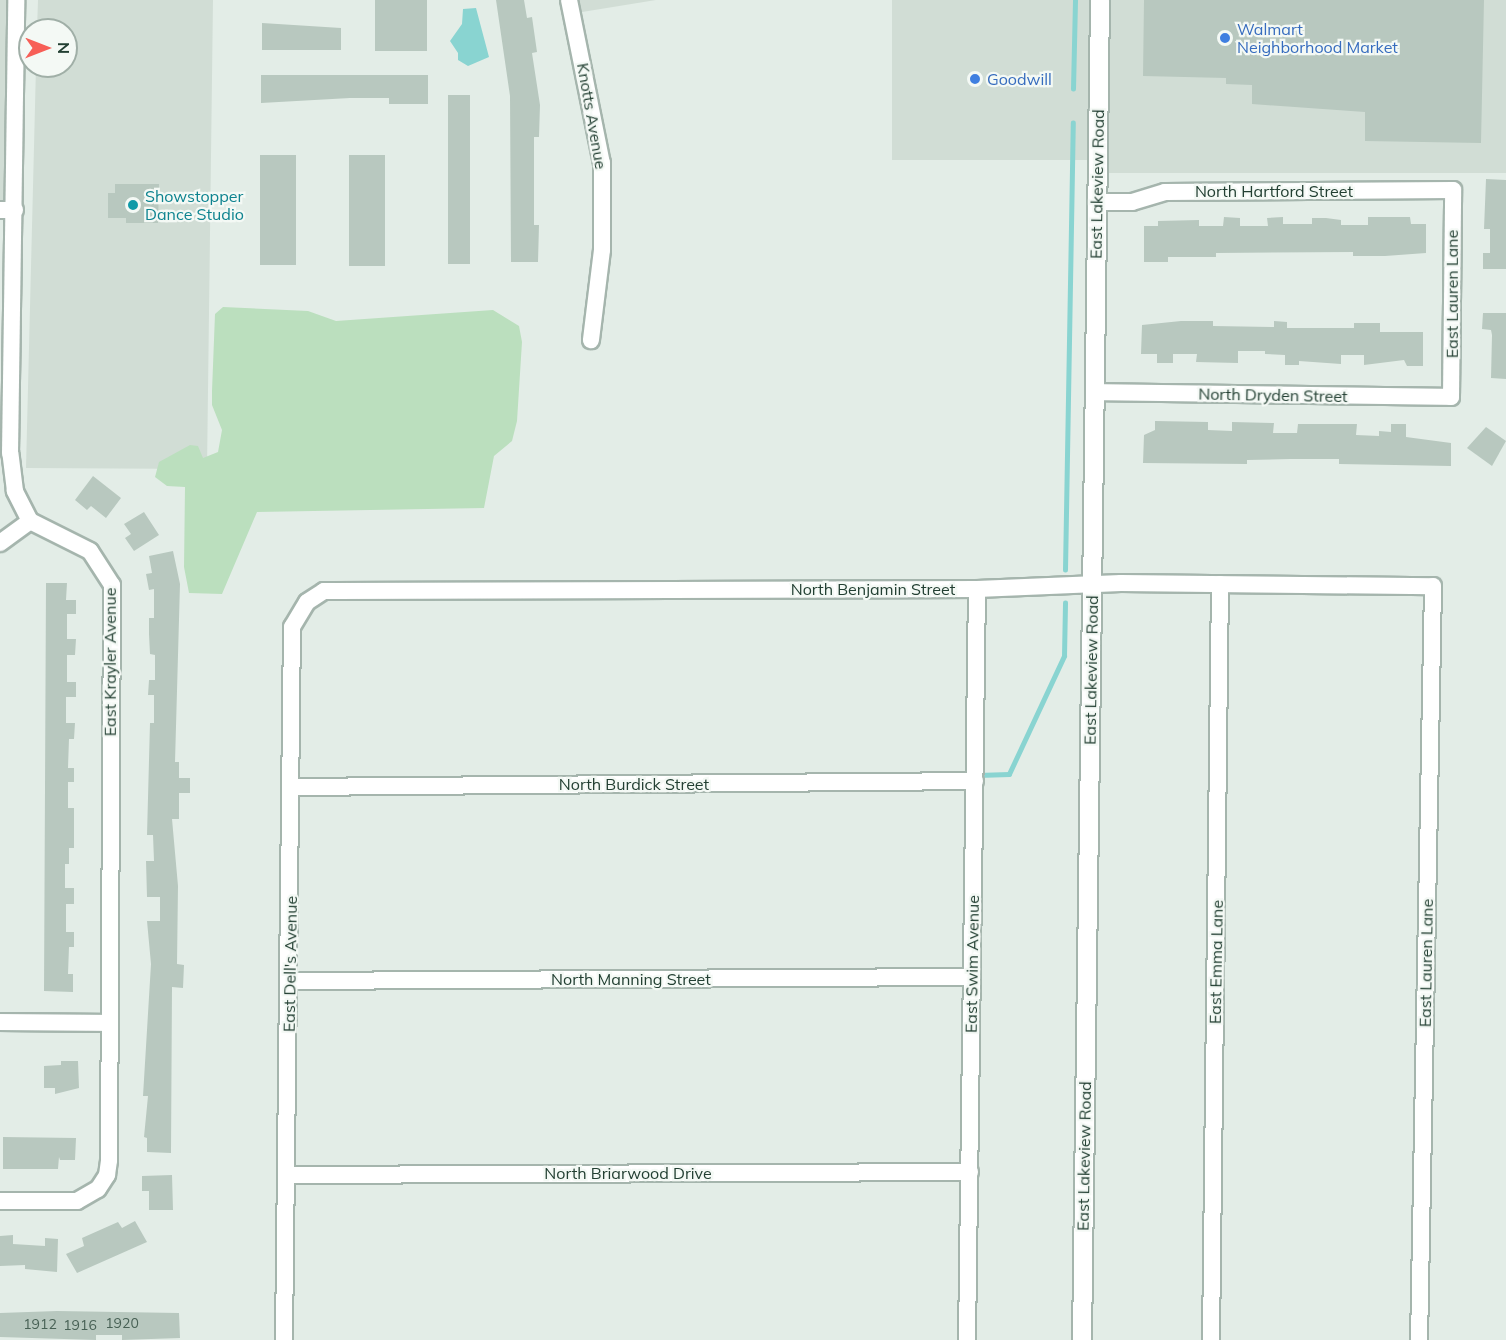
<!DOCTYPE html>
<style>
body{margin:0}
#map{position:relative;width:1506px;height:1340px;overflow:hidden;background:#e3ede7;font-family:Mulish,sans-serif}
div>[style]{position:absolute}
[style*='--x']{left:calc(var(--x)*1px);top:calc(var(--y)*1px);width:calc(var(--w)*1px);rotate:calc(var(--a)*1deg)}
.built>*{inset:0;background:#d1ddd5;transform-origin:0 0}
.green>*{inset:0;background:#bbdfbe}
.water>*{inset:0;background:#89d4d1}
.stream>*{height:4.5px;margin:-2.25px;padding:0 2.25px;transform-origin:2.25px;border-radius:2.25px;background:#89d4d1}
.building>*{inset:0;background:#b8c8bf;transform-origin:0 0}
.roads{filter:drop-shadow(2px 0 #a5b5ad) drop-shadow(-2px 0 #a5b5ad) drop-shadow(0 2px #a5b5ad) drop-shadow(0 -2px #a5b5ad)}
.minor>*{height:16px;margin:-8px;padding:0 8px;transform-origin:8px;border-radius:8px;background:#fff}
.tertiary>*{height:18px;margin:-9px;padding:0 9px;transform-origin:9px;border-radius:9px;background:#fff}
.dots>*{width:16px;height:16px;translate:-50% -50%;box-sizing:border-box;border:3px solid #f4f9f5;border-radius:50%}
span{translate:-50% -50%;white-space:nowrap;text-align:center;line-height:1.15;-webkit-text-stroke:4.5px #f4f9f5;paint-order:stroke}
.number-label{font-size:14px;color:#486155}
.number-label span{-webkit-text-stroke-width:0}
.shop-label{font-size:16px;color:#366cbe}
.left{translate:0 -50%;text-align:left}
.street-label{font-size:16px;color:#223f32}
.culture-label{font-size:16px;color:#0d838f}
.north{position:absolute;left:18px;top:18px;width:60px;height:60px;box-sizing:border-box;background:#f4f9f5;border:2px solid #a0afa7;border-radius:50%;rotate:90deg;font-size:16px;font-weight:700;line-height:24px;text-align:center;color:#223f32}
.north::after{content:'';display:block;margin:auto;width:21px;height:27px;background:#f75f57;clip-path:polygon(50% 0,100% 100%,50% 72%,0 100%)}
</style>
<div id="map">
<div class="built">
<div style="left:0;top:0;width:9px;height:201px"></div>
<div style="clip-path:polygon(38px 0,213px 0,207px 469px,26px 468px,36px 66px,66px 66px,66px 30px,37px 30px)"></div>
<div style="clip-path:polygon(573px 0,656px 0,576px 13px)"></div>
<div style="left:892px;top:0;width:204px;height:160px"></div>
<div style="left:1109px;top:0;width:397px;height:173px"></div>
</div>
<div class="green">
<div style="clip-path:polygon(223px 307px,308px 311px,336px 321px,493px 310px,519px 326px,522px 342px,517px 421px,512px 441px,494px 456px,484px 508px,257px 512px,222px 594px,189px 593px,184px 567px,185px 487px,167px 486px,155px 477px,159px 462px,190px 445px,198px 446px,203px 458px,218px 452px,222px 430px,212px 405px,212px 391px,215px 314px)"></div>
</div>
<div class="water">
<div style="clip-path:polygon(476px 8px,489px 57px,468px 66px,458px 60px,458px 53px,450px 41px,462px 24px,463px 9px)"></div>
</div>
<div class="stream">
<div style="--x:1073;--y:89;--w:89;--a:-88.7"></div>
<div style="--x:1065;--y:570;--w:447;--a:-89"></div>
<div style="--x:978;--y:775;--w:31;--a:-2"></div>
<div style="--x:1009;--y:774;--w:130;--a:-65"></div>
<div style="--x:1064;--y:656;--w:53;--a:-88.9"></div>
</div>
<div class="building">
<div style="left:375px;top:0;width:52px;height:51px"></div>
<div style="clip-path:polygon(496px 0,524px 0,527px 18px,532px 17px,537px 52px,532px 53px,540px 105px,539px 137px,534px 137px,534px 225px,539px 225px,538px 262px,511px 262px,510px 96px)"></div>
<div style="clip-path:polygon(1144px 0,1484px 0,1481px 143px,1365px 141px,1365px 112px,1252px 104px,1252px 85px,1226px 84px,1226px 78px,1143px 76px)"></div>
<div style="clip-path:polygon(262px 23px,341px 28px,341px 50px,262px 50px)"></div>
<div style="clip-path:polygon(261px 75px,428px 75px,428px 104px,389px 104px,389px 98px,350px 98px,261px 103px)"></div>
<div style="left:448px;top:95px;width:22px;height:169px"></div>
<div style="left:260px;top:155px;width:36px;height:110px"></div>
<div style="left:349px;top:155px;width:36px;height:111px"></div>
<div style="clip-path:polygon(1486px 179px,1506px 180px,1506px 269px,1483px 269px,1483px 253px,1490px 253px,1490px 229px,1484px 229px)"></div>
<div style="clip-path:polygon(115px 184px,159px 184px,158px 223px,126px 223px,126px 218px,108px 218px,108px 193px,115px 193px)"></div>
<div style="clip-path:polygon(1224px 217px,1240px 218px,1240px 226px,1268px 226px,1267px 218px,1283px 217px,1283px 224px,1312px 224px,1312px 218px,1326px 218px,1341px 220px,1341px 225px,1368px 225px,1368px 217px,1410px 217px,1411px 224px,1426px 224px,1426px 253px,1385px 256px,1353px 256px,1353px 252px,1216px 253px,1216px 257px,1168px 257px,1168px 262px,1144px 262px,1144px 226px,1158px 226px,1158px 221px,1199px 220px,1199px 226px,1223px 226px)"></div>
<div style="clip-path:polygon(1483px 313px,1506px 313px,1506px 379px,1491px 378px,1492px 335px,1491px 330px,1482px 329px)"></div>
<div style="clip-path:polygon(1181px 321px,1213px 321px,1213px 326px,1274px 327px,1274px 321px,1287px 322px,1287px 328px,1354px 328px,1354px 323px,1380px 323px,1380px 332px,1423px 332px,1423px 366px,1407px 366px,1404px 360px,1364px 365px,1364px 355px,1341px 355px,1341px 364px,1299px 361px,1299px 365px,1285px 365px,1285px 355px,1265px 354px,1265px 351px,1238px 351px,1238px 363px,1196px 362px,1197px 354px,1173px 354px,1173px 363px,1157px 363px,1157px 354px,1141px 354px,1142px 325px)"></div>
<div style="clip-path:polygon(1155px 421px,1208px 422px,1208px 430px,1232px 431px,1232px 422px,1274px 423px,1273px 433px,1297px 433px,1298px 424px,1357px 424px,1356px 435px,1379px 436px,1379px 431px,1391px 432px,1391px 424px,1406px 424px,1406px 437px,1451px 443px,1451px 466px,1339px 464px,1339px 459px,1290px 459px,1247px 460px,1247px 464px,1143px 463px,1144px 435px,1155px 430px)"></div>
<div style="clip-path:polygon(1486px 427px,1506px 441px,1492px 466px,1467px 448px)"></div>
<div style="clip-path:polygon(93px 476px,121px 498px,106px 518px,91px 506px,87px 510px,75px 500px)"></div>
<div style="clip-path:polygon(144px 512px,159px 535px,134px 551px,125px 538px,131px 534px,124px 524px)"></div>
<div style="clip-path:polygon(173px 551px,180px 584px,175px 762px,179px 762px,179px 778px,190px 778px,190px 793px,179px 793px,179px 819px,172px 819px,178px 886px,177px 964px,184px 965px,183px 988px,172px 987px,171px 1153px,147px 1152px,147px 1138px,144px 1137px,148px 1096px,143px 1096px,151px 964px,147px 921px,160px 921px,160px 897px,147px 897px,146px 861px,154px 861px,153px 835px,147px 835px,150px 723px,154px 723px,154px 695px,148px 695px,149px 680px,155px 680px,155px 655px,150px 654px,149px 634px,149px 618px,154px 618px,154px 589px,149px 590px,146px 574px,152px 573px,149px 556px)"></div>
<div style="clip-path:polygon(46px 583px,67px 583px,66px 600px,76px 600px,76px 614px,67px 614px,67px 639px,76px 639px,75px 655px,67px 655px,67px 682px,76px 682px,76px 697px,66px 697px,66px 723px,75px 723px,74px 739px,69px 739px,68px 768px,74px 768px,74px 782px,68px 782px,68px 808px,74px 808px,74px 848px,69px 848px,69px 864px,65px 864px,65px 888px,74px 888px,74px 904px,66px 904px,66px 932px,74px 932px,74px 947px,69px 947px,68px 974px,73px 974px,73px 992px,44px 991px)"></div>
<div style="clip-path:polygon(61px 1061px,78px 1061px,79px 1088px,55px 1094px,55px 1088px,44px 1088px,44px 1066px,61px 1065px)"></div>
<div style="clip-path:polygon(3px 1137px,76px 1138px,75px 1160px,60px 1160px,59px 1157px,58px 1169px,3px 1169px)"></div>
<div style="clip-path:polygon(172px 1175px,173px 1210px,149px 1210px,149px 1191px,142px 1191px,142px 1176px)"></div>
<div style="clip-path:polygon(135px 1221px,147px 1242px,77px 1273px,66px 1254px,84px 1246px,82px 1238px,118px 1222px,122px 1228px)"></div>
<div style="clip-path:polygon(13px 1235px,13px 1244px,45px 1246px,45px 1238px,58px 1239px,57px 1272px,25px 1269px,25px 1265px,0 1266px,0 1236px)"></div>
<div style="clip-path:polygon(57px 1311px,179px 1313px,180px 1338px,122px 1340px,122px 1335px,96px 1335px,96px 1340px,0 1337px,0 1313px)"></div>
</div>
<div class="roads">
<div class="minor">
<div style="--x:569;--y:0;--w:166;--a:78.6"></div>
<div style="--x:602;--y:163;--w:87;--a:90"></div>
<div style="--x:602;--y:250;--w:91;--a:97"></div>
<div style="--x:0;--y:210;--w:15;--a:0"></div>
<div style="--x:1095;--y:392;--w:356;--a:0.8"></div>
<div style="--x:1451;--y:397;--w:207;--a:-89.4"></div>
<div style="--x:1453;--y:190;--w:288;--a:179.6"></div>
<div style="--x:1165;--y:192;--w:34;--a:163"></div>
<div style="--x:1132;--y:202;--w:35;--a:180"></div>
<div style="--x:0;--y:543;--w:37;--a:-36"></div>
<div style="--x:292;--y:787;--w:683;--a:-0.5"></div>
<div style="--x:290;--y:981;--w:682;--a:-0.34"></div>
<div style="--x:0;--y:1022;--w:109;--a:0.5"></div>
<div style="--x:287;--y:1175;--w:683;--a:-0.25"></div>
<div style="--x:0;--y:1201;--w:77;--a:0"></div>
<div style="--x:77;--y:1201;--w:24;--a:-30"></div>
<div style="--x:98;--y:1189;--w:17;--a:-57"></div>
<div style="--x:107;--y:1175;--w:15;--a:-82"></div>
<div style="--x:109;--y:1160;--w:575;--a:-89.7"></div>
<div style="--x:112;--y:585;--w:40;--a:-122.9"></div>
<div style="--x:90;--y:551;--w:67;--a:-153.4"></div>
<div style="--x:30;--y:521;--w:34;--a:-117"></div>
<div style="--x:15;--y:491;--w:38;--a:-97"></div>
<div style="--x:10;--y:453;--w:453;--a:-89.2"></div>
<div style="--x:284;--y:1340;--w:713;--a:-89.36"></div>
<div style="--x:292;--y:627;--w:29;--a:-59"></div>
<div style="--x:307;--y:602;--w:20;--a:-33"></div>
<div style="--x:324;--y:591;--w:11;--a:0"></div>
<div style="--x:335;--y:591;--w:642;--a:-0.18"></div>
<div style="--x:977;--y:589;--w:144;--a:-2.4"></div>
<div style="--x:1121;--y:583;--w:312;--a:0.6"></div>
<div style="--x:1433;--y:586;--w:754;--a:91.06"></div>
<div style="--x:967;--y:1340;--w:751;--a:-89.24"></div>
<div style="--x:1211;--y:1340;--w:756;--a:-89.32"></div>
</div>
<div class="tertiary">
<div style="--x:1082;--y:1340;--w:1340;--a:-89.23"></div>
</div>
</div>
<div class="dots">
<div style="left:1225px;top:38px;background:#3f7fe0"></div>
<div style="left:975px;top:79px;background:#3f7fe0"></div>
<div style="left:133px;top:205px;background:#0f9aa8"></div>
</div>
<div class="number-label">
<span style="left:122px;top:1323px">1920</span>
<span style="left:40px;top:1324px">1912</span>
<span style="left:80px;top:1325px">1916</span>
</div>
<div class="shop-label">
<span class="left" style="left:1237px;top:38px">Walmart<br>Neighborhood Market</span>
<span class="left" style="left:987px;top:79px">Goodwill</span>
</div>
<div class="street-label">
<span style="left:592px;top:116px;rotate:80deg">Knotts Avenue</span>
<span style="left:1097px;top:184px;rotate:-89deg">East Lakeview Road</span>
<span style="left:1274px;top:191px">North Hartford Street</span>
<span style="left:1452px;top:294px;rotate:-90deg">East Lauren Lane</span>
<span style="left:1273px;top:395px;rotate:1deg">North Dryden Street</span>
<span style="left:873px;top:589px">North Benjamin Street</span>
<span style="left:110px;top:662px;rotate:-90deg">East Krayler Avenue</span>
<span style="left:1091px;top:670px;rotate:-89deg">East Lakeview Road</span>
<span style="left:634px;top:784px">North Burdick Street</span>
<span style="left:1216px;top:962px;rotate:-89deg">East Emma Lane</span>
<span style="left:1426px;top:963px;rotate:-89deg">East Lauren Lane</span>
<span style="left:290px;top:964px;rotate:-89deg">East Dell's Avenue</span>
<span style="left:972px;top:964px;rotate:-89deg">East Swim Avenue</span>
<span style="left:631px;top:979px">North Manning Street</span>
<span style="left:1084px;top:1156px;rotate:-89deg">East Lakeview Road</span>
<span style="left:628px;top:1173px">North Briarwood Drive</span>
</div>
<div class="culture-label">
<span class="left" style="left:145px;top:205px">Showstopper<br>Dance Studio</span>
</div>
<div class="north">N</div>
</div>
